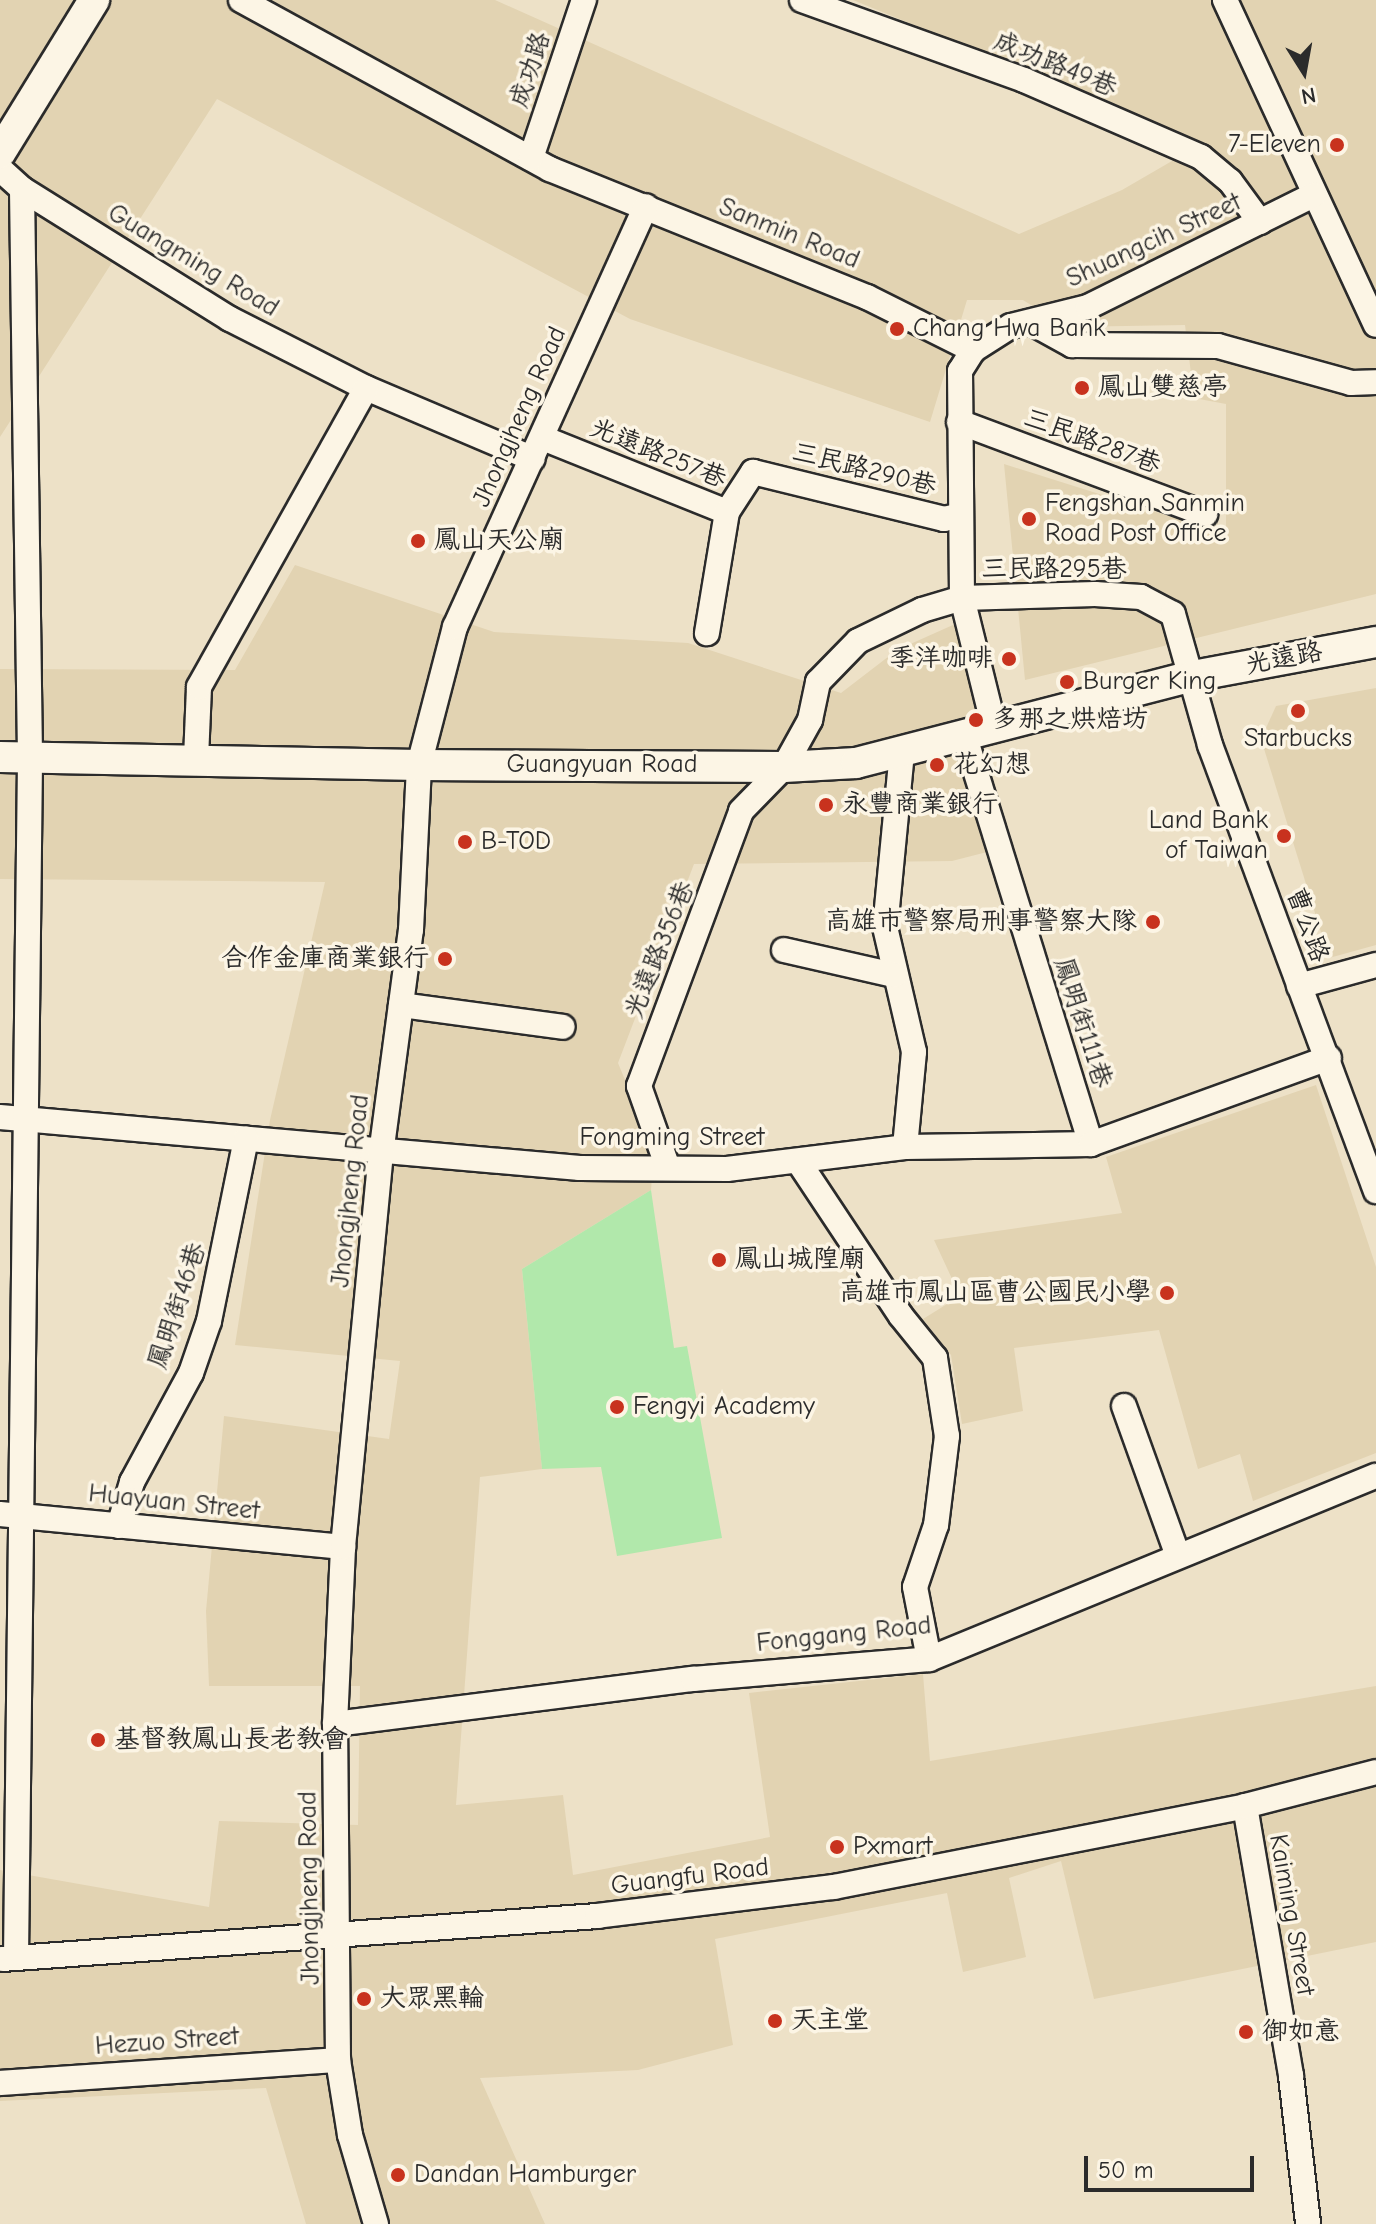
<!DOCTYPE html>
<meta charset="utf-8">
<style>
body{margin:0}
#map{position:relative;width:1376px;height:2224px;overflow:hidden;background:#ede1c7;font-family:"Comic Neue","LXGW WenKai TC",sans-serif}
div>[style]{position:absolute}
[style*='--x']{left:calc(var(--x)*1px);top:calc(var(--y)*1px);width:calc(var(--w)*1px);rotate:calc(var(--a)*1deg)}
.built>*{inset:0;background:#e2d3b2}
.green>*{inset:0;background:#b1e8ab}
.roads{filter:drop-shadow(2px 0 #2b2b2b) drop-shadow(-2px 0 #2b2b2b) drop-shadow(0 2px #2b2b2b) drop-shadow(0 -2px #2b2b2b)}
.minor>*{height:24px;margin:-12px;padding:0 12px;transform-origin:12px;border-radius:12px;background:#fcf5e5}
.major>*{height:30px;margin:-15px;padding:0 15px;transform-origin:15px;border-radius:15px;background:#fcf5e5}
.dots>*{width:22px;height:22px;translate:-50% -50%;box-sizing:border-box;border:4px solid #fcf5e5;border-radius:50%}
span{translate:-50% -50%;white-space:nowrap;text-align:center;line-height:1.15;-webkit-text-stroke:7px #fcf5e5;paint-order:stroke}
.street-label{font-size:26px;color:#2b2b2b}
.poi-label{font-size:26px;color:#2b2b2b}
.right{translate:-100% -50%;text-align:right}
.left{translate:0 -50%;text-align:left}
.north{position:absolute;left:1264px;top:32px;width:80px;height:80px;-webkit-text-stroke:6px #fcf5e5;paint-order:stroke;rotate:169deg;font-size:22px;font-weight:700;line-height:32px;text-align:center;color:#2b2b2b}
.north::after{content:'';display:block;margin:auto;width:28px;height:36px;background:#2b2b2b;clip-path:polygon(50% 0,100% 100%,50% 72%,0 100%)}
.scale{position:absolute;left:1084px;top:2156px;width:170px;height:36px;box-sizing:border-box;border:4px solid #2b2b2b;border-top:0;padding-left:10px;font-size:24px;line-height:28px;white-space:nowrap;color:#2b2b2b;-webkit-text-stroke:6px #fcf5e5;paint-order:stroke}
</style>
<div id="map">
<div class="built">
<div style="clip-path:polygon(0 0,495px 0,1019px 234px,1122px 190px,1203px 143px,853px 0,1376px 0,1376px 594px,1025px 680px,1004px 464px,1226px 534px,1226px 404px,1194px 398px,1185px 325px,1066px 327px,1023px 300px,967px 300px,930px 422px,630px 319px,217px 99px,0 437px)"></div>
<div style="clip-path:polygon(295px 565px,494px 632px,688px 643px,841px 693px,897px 650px,973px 616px,987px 852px,952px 861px,694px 864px,618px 1063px,654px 1150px,651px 1190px,522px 1269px,542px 1469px,480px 1477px,456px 1805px,563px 1795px,573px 1875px,770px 1837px,749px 1693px,923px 1674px,930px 1761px,1376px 1686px,1376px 1942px,1094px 1999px,1061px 1861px,1009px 1878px,1026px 1957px,963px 1972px,947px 1893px,715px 1939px,733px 2045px,638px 2070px,480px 2078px,545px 2224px,306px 2224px,266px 2088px,0 2101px,0 1870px,209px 1907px,219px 1821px,358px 1825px,360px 1686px,209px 1686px,206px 1611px,224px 1416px,389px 1439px,400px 1361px,235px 1345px,270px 1120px,325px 882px,0 879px,0 669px,235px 670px)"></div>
<div style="clip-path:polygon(1376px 688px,1376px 945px,1329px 958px,1261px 739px,1276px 706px)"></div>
<div style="clip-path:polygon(1316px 1085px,1376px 1267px,1376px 1453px,1253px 1501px,1240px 1454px,1198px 1469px,1159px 1330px,1014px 1348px,1023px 1411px,962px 1424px,951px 1355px,923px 1319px,960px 1296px,934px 1240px,1122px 1213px,1106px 1157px)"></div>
</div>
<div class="green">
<div style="clip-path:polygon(651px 1190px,674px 1348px,687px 1346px,722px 1538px,617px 1556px,601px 1467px,542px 1469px,522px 1269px)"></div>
</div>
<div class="roads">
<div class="minor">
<div style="--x:241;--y:0;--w:352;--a:28.7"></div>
<div style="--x:550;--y:169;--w:342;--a:22"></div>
<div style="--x:867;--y:297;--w:119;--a:26.6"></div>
<div style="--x:802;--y:0;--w:236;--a:19.8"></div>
<div style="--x:1024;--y:80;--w:193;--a:23.5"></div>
<div style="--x:1201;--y:157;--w:38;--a:40"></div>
<div style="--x:1230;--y:181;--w:51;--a:53.8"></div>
<div style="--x:1225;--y:0;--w:358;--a:65.1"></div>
<div style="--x:531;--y:158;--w:167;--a:-71.5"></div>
<div style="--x:0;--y:169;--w:30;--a:42"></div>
<div style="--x:22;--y:189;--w:245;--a:32"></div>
<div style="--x:230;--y:319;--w:153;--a:26.9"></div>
<div style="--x:366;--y:388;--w:181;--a:23"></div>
<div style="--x:1032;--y:323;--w:46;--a:28.8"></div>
<div style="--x:1072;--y:345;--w:146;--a:0.4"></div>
<div style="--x:1218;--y:346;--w:138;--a:15.5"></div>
<div style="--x:1351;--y:383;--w:25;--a:-2"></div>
<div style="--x:959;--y:422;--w:263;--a:20.5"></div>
<div style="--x:543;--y:438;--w:198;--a:21.9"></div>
<div style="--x:727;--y:512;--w:123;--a:99.4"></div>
<div style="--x:727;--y:512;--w:48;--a:-57"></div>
<div style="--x:753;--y:472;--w:197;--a:13.8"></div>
<div style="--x:944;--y:519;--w:17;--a:-13"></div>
<div style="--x:994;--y:727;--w:133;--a:-103.9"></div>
<div style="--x:962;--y:598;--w:227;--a:-90.5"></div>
<div style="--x:960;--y:371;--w:25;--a:-58"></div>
<div style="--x:973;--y:350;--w:45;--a:-32.3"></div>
<div style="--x:1011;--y:326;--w:79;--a:-13.9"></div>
<div style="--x:1088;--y:307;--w:252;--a:-26.4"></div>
<div style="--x:964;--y:734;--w:429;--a:72.8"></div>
<div style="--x:902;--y:752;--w:176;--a:95.5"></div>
<div style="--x:885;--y:927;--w:128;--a:76.9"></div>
<div style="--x:914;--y:1052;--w:95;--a:95.4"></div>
<div style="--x:196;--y:759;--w:72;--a:-87.6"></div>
<div style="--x:199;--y:687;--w:342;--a:-60.8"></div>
<div style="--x:784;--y:950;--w:113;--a:12.8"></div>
<div style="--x:1299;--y:986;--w:80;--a:-15.3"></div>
<div style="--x:401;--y:1005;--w:163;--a:7.7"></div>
<div style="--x:0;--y:1117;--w:582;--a:5.03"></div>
<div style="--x:580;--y:1168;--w:147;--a:0.4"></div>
<div style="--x:727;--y:1169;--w:179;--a:-7"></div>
<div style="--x:905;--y:1147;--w:186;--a:-0.9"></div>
<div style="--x:1091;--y:1144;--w:253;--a:-19.9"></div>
<div style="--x:800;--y:1164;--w:182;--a:56.4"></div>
<div style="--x:901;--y:1316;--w:54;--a:51"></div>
<div style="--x:935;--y:1358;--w:79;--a:81.3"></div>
<div style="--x:947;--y:1436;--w:90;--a:97"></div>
<div style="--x:936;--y:1525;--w:65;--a:108.7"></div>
<div style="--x:915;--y:1587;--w:73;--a:79"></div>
<div style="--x:668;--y:1168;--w:87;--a:-109.5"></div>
<div style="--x:639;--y:1086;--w:293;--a:-69.6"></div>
<div style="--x:741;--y:811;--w:62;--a:-45.7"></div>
<div style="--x:784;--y:767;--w:54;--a:-61"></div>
<div style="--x:810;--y:720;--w:39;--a:-78"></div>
<div style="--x:818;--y:682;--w:57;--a:-45.7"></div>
<div style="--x:858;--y:641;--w:71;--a:-25.8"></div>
<div style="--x:922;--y:610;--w:42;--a:-16.7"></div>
<div style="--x:962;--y:598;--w:133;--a:-1.7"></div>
<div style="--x:1095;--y:594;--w:46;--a:3.7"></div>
<div style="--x:1141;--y:597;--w:36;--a:28"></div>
<div style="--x:1173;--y:614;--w:136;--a:74.2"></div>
<div style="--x:1210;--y:745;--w:476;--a:69.6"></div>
<div style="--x:1124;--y:1406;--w:159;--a:70.2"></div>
<div style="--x:0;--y:1514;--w:345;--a:5.5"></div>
<div style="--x:119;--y:1526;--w:46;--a:-73.5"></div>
<div style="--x:132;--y:1482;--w:124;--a:-61.6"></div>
<div style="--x:191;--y:1373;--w:55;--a:-70.9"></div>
<div style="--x:209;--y:1321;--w:186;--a:-78.5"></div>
<div style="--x:335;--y:1724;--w:361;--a:-7.2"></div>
<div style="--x:693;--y:1679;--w:237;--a:-4.8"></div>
<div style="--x:929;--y:1659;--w:483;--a:-22.3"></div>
<div style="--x:1245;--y:1806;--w:274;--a:80.3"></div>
<div style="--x:1291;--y:2076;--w:149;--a:83.4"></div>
<div style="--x:16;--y:1958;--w:1202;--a:-89.33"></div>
<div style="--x:30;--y:756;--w:567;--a:-90.81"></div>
<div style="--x:2;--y:1959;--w:597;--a:-4.13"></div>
<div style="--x:597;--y:1916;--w:239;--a:-7"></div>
<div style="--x:834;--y:1887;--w:419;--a:-11.1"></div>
<div style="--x:1245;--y:1806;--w:135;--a:-14.5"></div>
<div style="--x:0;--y:2083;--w:339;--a:-3.9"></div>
<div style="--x:376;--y:2224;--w:93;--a:-106.3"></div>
<div style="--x:350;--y:2135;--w:76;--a:-99.1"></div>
<div style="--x:338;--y:2060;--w:336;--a:-90.5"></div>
<div style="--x:335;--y:1724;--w:177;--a:-87.4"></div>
<div style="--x:343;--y:1547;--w:395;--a:-84.5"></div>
<div style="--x:381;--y:1154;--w:226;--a:-82.4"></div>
<div style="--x:411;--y:930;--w:165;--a:-87.2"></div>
<div style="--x:419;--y:765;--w:143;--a:-75.4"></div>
<div style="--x:455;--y:627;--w:462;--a:-65.6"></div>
</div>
<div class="major">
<div style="--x:0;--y:153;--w:180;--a:-58.4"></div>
<div style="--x:0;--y:757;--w:419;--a:1.1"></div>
<div style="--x:419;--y:765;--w:365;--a:0.3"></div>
<div style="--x:784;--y:767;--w:72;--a:-3.2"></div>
<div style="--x:856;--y:763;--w:348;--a:-14.5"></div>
<div style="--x:1193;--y:676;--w:186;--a:-10.5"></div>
</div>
</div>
<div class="dots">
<div style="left:1337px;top:145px;background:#c8321e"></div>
<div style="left:897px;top:329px;background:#c8321e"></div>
<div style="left:1082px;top:388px;background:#c8321e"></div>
<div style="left:1029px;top:519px;background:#c8321e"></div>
<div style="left:418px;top:541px;background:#c8321e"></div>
<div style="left:1009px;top:659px;background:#c8321e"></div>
<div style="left:1067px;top:682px;background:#c8321e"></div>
<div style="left:1298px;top:711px;background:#c8321e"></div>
<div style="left:976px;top:720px;background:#c8321e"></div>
<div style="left:937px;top:765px;background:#c8321e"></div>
<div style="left:826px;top:805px;background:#c8321e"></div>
<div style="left:1284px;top:836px;background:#c8321e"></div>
<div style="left:465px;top:842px;background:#c8321e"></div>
<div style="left:1153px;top:922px;background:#c8321e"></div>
<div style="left:445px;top:959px;background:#c8321e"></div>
<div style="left:719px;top:1260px;background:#c8321e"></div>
<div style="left:1167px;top:1293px;background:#c8321e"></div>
<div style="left:617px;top:1407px;background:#c8321e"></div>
<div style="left:98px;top:1740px;background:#c8321e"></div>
<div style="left:837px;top:1847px;background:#c8321e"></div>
<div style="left:364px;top:1999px;background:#c8321e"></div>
<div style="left:775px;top:2021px;background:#c8321e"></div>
<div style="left:1246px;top:2032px;background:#c8321e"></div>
<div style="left:398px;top:2175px;background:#c8321e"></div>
</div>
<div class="street-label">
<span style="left:1055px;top:65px;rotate:22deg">成功路49巷</span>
<span style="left:531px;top:70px;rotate:-72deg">成功路</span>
<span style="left:789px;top:234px;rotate:22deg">Sanmin Road</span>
<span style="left:1154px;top:241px;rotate:-25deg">Shuangcih Street</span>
<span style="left:193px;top:261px;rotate:31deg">Guangming Road</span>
<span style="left:520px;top:417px;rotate:-66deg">Jhongjheng Road</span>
<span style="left:1092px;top:442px;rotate:20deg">三民路287巷</span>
<span style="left:658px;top:454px;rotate:22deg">光遠路257巷</span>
<span style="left:864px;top:470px;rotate:14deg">三民路290巷</span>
<span style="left:1054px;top:570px">三民路295巷</span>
<span style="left:1284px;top:659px;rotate:-11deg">光遠路</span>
<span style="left:602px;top:765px">Guangyuan Road</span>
<span style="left:1307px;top:925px;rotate:70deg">曹公路</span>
<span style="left:660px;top:950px;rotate:-68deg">光遠路356巷</span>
<span style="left:1082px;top:1023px;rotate:72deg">鳳明街111巷</span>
<span style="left:672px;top:1138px">Fongming Street</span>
<span style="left:351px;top:1191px;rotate:-84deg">Jhongjheng Road</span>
<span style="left:178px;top:1306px;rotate:-72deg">鳳明街46巷</span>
<span style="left:174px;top:1503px;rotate:6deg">Huayuan Street</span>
<span style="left:844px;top:1635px;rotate:-6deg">Fonggang Road</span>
<span style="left:690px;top:1877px;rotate:-7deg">Guangfu Road</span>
<span style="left:310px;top:1888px;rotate:-91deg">Jhongjheng Road</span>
<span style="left:1291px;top:1915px;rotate:80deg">Kaiming Street</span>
<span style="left:167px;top:2042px;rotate:-4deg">Hezuo Street</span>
</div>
<div class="poi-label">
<span class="right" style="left:1321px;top:145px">7-Eleven</span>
<span class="left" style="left:913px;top:329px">Chang Hwa Bank</span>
<span class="left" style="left:1098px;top:388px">鳳山雙慈亭</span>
<span class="left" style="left:1045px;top:519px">Fengshan Sanmin<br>Road Post Office</span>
<span class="left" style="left:434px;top:541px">鳳山天公廟</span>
<span class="right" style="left:993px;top:659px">季洋咖啡</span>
<span class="left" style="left:1083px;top:682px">Burger King</span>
<span class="left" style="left:992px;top:720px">多那之烘焙坊</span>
<span style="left:1298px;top:739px">Starbucks</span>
<span class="left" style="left:953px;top:765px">花幻想</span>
<span class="left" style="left:842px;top:805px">永豐商業銀行</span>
<span class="right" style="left:1268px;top:836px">Land Bank<br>of Taiwan</span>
<span class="left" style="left:481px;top:842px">B-TOD</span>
<span class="right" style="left:1137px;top:922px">高雄市警察局刑事警察大隊</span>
<span class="right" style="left:429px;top:959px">合作金庫商業銀行</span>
<span class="left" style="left:735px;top:1260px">鳳山城隍廟</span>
<span class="right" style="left:1151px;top:1293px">高雄市鳳山區曹公國民小學</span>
<span class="left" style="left:633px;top:1407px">Fengyi Academy</span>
<span class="left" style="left:114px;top:1740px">基督教鳳山長老教會</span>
<span class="left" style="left:853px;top:1847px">Pxmart</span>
<span class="left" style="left:380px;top:1999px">大眾黑輪</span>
<span class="left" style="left:791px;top:2021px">天主堂</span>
<span class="left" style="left:1262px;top:2032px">御如意</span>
<span class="left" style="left:414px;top:2175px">Dandan Hamburger</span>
</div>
<div class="north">N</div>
<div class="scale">50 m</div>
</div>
